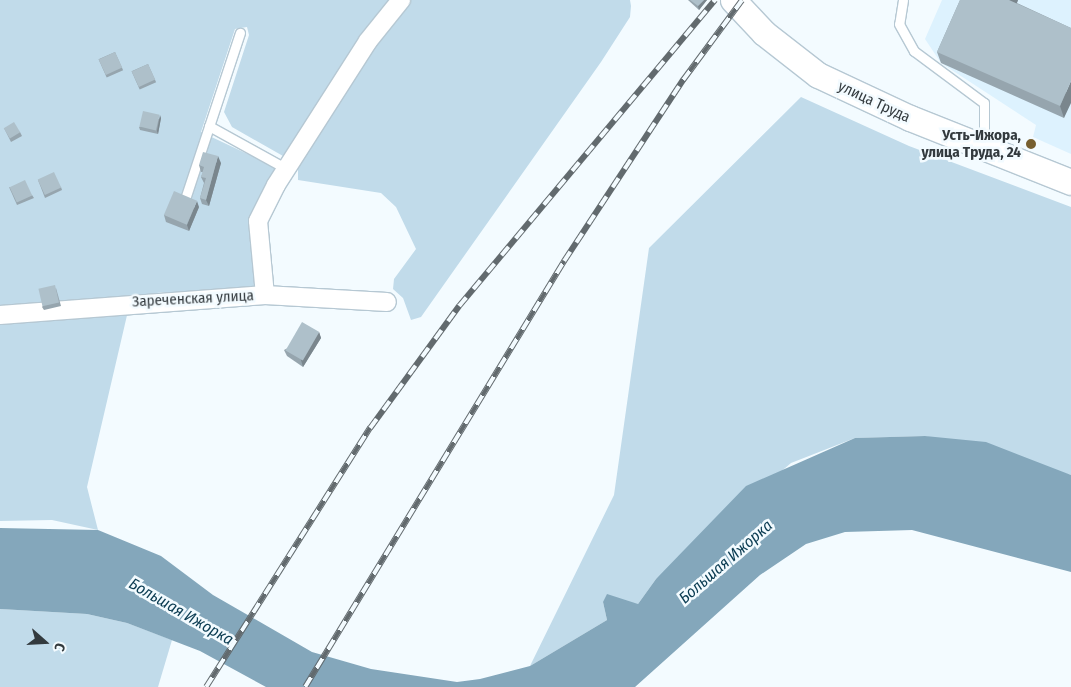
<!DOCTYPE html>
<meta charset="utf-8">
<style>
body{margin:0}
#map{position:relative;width:1071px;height:687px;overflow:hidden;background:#f3fbff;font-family:"Fira Sans Condensed",sans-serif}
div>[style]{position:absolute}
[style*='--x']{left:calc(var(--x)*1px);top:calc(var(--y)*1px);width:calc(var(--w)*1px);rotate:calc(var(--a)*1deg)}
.built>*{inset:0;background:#ddf2fe}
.green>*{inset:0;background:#c1dbea}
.water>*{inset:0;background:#84a7bb}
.roads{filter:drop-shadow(1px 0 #b6c8d3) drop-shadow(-1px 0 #b6c8d3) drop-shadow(0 1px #b6c8d3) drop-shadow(0 -1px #b6c8d3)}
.lane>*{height:9px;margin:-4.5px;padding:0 4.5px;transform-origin:4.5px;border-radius:4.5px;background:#fff}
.street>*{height:18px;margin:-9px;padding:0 9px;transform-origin:9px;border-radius:9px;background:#fff}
.secondary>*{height:25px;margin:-12.5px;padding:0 12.5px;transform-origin:12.5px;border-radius:12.5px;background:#fff}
.rail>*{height:5.5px;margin-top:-2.75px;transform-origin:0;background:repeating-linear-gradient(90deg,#f3fbff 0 11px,#626a6e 0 22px);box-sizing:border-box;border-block:1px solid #626a6e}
.wall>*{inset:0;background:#96a5ae;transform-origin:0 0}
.shaded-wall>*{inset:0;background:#7a868d}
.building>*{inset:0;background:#aec0ca;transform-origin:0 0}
.dots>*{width:14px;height:14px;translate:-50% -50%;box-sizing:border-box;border:2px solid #f3fbff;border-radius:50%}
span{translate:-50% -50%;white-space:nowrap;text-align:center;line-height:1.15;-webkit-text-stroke:5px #f3fbff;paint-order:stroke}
.street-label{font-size:15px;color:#333a3e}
.poi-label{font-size:15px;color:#333a3e;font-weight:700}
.right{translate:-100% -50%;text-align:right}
.water-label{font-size:16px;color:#0b3c52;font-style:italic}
.north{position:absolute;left:20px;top:617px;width:50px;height:50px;-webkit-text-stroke:4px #f3fbff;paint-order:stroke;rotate:109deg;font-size:14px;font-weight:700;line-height:20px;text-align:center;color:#333a3e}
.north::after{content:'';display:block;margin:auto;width:18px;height:22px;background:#333a3e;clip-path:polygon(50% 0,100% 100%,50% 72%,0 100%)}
</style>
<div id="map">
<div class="built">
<div style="clip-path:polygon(942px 0,1071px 0,1071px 154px,1033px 137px,1036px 125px,941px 63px,925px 39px)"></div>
</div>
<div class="green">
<div style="clip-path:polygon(0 0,390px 0,283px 156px,232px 127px,224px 112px,249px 35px,247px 27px,235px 29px,201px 132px,279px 169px,271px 181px,258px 293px,163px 292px,126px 298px,128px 311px,87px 487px,98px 530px,52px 520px,0 521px)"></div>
<div style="clip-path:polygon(410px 0,630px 0,631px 6px,630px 17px,601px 62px,421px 317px,411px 320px,403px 298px,393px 289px,394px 279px,416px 249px,396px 207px,381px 193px,298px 180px,298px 165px,393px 15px)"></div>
<div style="clip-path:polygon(801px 97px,909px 146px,1071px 207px,1071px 475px,925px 436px,855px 438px,791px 463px,656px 579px,638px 604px,603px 602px,607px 620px,530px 666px,614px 495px,649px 248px)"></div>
<div style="clip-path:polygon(0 609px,87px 614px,127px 623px,172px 640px,158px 687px,0 687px)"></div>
</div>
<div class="water">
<div style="clip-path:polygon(925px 436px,986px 442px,1071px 475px,1071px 572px,912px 530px,845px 532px,806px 544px,760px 575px,635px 687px,266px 687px,200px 651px,127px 623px,87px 614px,0 609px,0 528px,98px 530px,161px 556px,213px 595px,312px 652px,371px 669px,457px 682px,480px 679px,530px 666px,607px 620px,603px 602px,607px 594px,638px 604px,656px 579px,746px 486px,855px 438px)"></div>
</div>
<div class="roads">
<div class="lane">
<div style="--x:903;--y:0;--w:24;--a:99"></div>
<div style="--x:899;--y:24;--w:31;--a:61"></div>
<div style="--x:914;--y:51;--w:87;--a:36.6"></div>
<div style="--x:984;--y:103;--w:41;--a:90"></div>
<div style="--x:209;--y:126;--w:89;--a:28.9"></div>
<div style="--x:186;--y:196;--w:172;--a:-71.7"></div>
</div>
<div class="street">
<div style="--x:265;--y:295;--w:74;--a:-95.4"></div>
<div style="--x:258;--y:221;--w:40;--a:-63.4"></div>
<div style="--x:276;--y:185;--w:171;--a:-57.4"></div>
<div style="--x:368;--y:41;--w:53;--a:-51.2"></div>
<div style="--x:0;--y:315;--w:266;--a:-4.3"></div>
<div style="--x:265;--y:295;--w:122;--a:3.3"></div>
</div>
<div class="secondary">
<div style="--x:733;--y:0;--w:45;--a:46.8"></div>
<div style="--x:764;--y:33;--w:68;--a:37.9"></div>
<div style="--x:818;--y:75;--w:102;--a:25.1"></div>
<div style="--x:910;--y:118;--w:173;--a:21.7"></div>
</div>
</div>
<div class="rail">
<div style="--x:206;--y:687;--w:307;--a:-57.7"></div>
<div style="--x:370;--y:428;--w:151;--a:-53.9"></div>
<div style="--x:459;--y:306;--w:399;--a:-50.1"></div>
<div style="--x:305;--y:687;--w:499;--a:-58.7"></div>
<div style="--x:564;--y:261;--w:217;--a:-56.7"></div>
<div style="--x:683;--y:80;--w:99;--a:-53.6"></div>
</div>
<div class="wall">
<div style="clip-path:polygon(688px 0,707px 0,699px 10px)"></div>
<div style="clip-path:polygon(960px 0,1018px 0,1017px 3px,1071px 28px,1064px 118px,941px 63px,937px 52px)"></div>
<div style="left:115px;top:52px;width:20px;height:18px;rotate:66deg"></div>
<div style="left:148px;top:64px;width:20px;height:18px;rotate:66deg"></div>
<div style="clip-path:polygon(161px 118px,158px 134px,140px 130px,139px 127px)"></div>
<div style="clip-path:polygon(4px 128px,20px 132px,22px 136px,11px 142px)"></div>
<div style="clip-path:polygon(221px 163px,209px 206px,202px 204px,200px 198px,204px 183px,201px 177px,203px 172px,201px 172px,199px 165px)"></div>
<div style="clip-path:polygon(38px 180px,61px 187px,62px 190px,45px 198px)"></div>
<div style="clip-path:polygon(9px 187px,32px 195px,34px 198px,17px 205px)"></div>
<div style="clip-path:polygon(199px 207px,189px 231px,166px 222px,164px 215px)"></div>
<div style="clip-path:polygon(56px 288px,61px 306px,44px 310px,42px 307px)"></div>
<div style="clip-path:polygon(319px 332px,321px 338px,303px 367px,287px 356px,284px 350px)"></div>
</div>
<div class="shaded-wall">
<div style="clip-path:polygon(704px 0,707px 0,699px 10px,698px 6px)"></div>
<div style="clip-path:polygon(1009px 0,1018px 0,1013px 12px)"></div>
<div style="clip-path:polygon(1071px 81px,1071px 103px,1064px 118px,1060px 106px)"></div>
<div style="clip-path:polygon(160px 115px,161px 118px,158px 134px,157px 131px)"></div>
<div style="clip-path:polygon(218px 156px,221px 163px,209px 206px,206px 200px)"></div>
<div style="clip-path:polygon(197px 201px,199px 207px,189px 231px,187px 225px)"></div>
<div style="clip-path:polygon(319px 332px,321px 338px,303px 367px,301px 360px)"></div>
</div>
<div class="building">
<div style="clip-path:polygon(690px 0,704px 0,698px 6px)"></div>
<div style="clip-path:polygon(960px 0,1009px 0,1071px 28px,1071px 81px,1060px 106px,937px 52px)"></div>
<div style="left:115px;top:52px;width:17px;height:18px;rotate:65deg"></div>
<div style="left:148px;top:64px;width:17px;height:18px;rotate:65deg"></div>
<div style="left:143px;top:111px;width:17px;height:16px;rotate:13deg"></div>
<div style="left:14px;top:122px;width:12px;height:12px;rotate:59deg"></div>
<div style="clip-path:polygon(203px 152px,218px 156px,206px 200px,200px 198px,206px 178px,201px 177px,204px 167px,199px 165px)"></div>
<div style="left:54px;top:172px;width:17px;height:18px;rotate:65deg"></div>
<div style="left:25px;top:180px;width:17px;height:17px;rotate:65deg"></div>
<div style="left:174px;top:191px;width:25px;height:26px;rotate:23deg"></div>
<div style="left:55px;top:285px;width:18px;height:17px;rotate:77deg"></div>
<div style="left:302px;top:322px;width:20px;height:33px;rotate:30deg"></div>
</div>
<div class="dots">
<div style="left:1031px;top:144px;background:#775f2f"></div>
</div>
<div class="street-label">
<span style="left:874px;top:102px;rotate:25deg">улица Труда</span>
<span style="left:193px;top:299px;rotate:-3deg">Зареченская улица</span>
</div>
<div class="poi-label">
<span class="right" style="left:1021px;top:144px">Усть-Ижора,<br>улица Труда, 24</span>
</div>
<div class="water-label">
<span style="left:726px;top:562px;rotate:-41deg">Большая Ижорка</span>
<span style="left:181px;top:612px;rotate:30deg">Большая Ижорка</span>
</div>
<div class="north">С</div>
</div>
